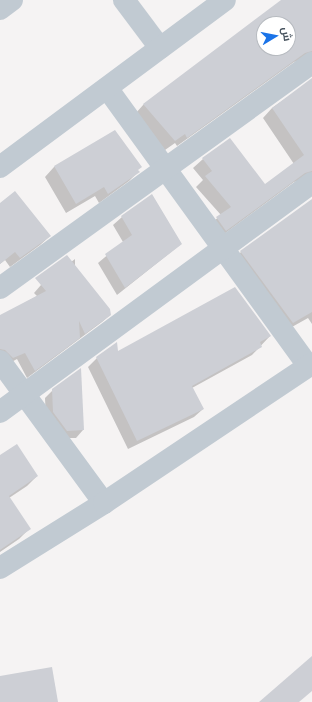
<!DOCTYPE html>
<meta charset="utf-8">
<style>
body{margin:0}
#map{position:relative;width:312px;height:702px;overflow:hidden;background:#f5f3f3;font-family:"Space Grotesk",Cairo,sans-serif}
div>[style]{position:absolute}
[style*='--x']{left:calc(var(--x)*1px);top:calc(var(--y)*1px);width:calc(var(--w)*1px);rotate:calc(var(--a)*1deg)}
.shadow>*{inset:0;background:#0003}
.building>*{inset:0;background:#cdcfd5}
.minor>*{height:22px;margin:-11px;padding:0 11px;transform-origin:11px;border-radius:11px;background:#c1cad2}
span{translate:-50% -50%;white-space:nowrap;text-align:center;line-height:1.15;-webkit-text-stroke:3px #fff;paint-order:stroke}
.north{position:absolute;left:256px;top:16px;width:40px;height:40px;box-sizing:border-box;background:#fff;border:1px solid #b7bbc0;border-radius:50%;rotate:80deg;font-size:11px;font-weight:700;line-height:16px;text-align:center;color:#4a5661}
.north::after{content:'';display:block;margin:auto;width:14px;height:18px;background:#1a73e8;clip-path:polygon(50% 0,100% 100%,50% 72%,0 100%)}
</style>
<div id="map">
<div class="shadow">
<div style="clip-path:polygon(evenodd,283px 0,312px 0,312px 64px,301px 60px,294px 62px,177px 146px,175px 143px,165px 150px,135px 114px,144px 104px,283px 0,264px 24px,288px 24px,288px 48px,264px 48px,264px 24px)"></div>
<div style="clip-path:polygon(312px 80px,312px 184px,301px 180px,294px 182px,216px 240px,207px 227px,221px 215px,196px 187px,203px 180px,193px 168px,203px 159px,265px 186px,294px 164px,263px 118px,272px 108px)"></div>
<div style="clip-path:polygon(114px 132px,138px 172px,129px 181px,99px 203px,95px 196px,66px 213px,45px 177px,54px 167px)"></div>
<div style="clip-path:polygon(312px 200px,312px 324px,308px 318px,283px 332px,232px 261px,241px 252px)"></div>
<div style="clip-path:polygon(0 205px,50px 236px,40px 245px,10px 267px,5px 260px,0 264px)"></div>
<div style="clip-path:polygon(122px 217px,181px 244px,117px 295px,98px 263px,123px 242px,113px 225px)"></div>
<div style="clip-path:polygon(75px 259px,75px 267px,110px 315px,102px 322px,27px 378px,17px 359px,6px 365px,0 359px,0 317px,37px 296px,34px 293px,41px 285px)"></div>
<div style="clip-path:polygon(270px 336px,252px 355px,192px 388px,203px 409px,194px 417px,128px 449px,88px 367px,97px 358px,118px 353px)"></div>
<div style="clip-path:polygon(53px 390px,83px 430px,76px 438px,59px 438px,46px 420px,45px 398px)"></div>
<div style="clip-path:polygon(0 456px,37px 476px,27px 486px,9px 498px,29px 529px,19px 539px,0 552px)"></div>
</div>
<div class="building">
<div style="clip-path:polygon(evenodd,281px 0,312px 0,312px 51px,305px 53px,187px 138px,185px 134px,175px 141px,143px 104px,281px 0,264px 24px,288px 24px,288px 48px,264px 48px,264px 24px)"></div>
<div style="clip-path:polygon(312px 78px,312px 171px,305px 173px,226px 231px,216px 217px,231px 207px,205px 176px,212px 171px,202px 158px,230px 138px,265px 184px,304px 155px,272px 108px)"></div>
<div style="clip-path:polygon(115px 130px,142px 167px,138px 170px,140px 172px,108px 194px,104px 187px,76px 204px,54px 166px)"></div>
<div style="clip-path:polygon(15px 191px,51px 236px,20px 258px,15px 252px,0 264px,0 203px)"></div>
<div style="clip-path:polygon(152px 194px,182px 244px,125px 288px,105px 254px,132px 235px,121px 216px)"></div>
<div style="clip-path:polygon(312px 199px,312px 312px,293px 323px,240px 251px)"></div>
<div style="clip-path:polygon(67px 255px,110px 309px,111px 315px,85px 334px,79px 321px,80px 338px,35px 371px,25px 353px,13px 358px,5px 350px,0 349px,0 315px,46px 291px,35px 278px)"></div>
<div style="clip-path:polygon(235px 287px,271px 336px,260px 342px,262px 347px,192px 386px,204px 409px,137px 441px,96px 357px,117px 342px,118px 351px)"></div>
<div style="clip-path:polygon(81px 368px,84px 430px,67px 431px,53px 412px,52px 389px)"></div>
<div style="clip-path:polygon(17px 444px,38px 476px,9px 496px,31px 529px,0 550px,0 455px)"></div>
<div style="clip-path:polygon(312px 656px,312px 691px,299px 702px,259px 702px)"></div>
<div style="clip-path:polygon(52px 667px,58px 702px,0 702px,0 676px)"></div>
</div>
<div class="minor">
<div style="--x:124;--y:0;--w:60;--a:53.1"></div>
<div style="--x:0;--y:9;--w:15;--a:-37"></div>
<div style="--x:107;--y:88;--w:343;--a:54.1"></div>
<div style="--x:0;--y:167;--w:280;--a:-36.6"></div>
<div style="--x:0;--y:288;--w:385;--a:-35.8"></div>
<div style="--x:0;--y:361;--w:176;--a:53.8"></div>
<div style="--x:0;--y:412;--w:387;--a:-36.3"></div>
<div style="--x:0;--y:568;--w:123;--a:-32"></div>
<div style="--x:104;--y:503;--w:250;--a:-33.8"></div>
</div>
<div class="north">ش</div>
</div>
